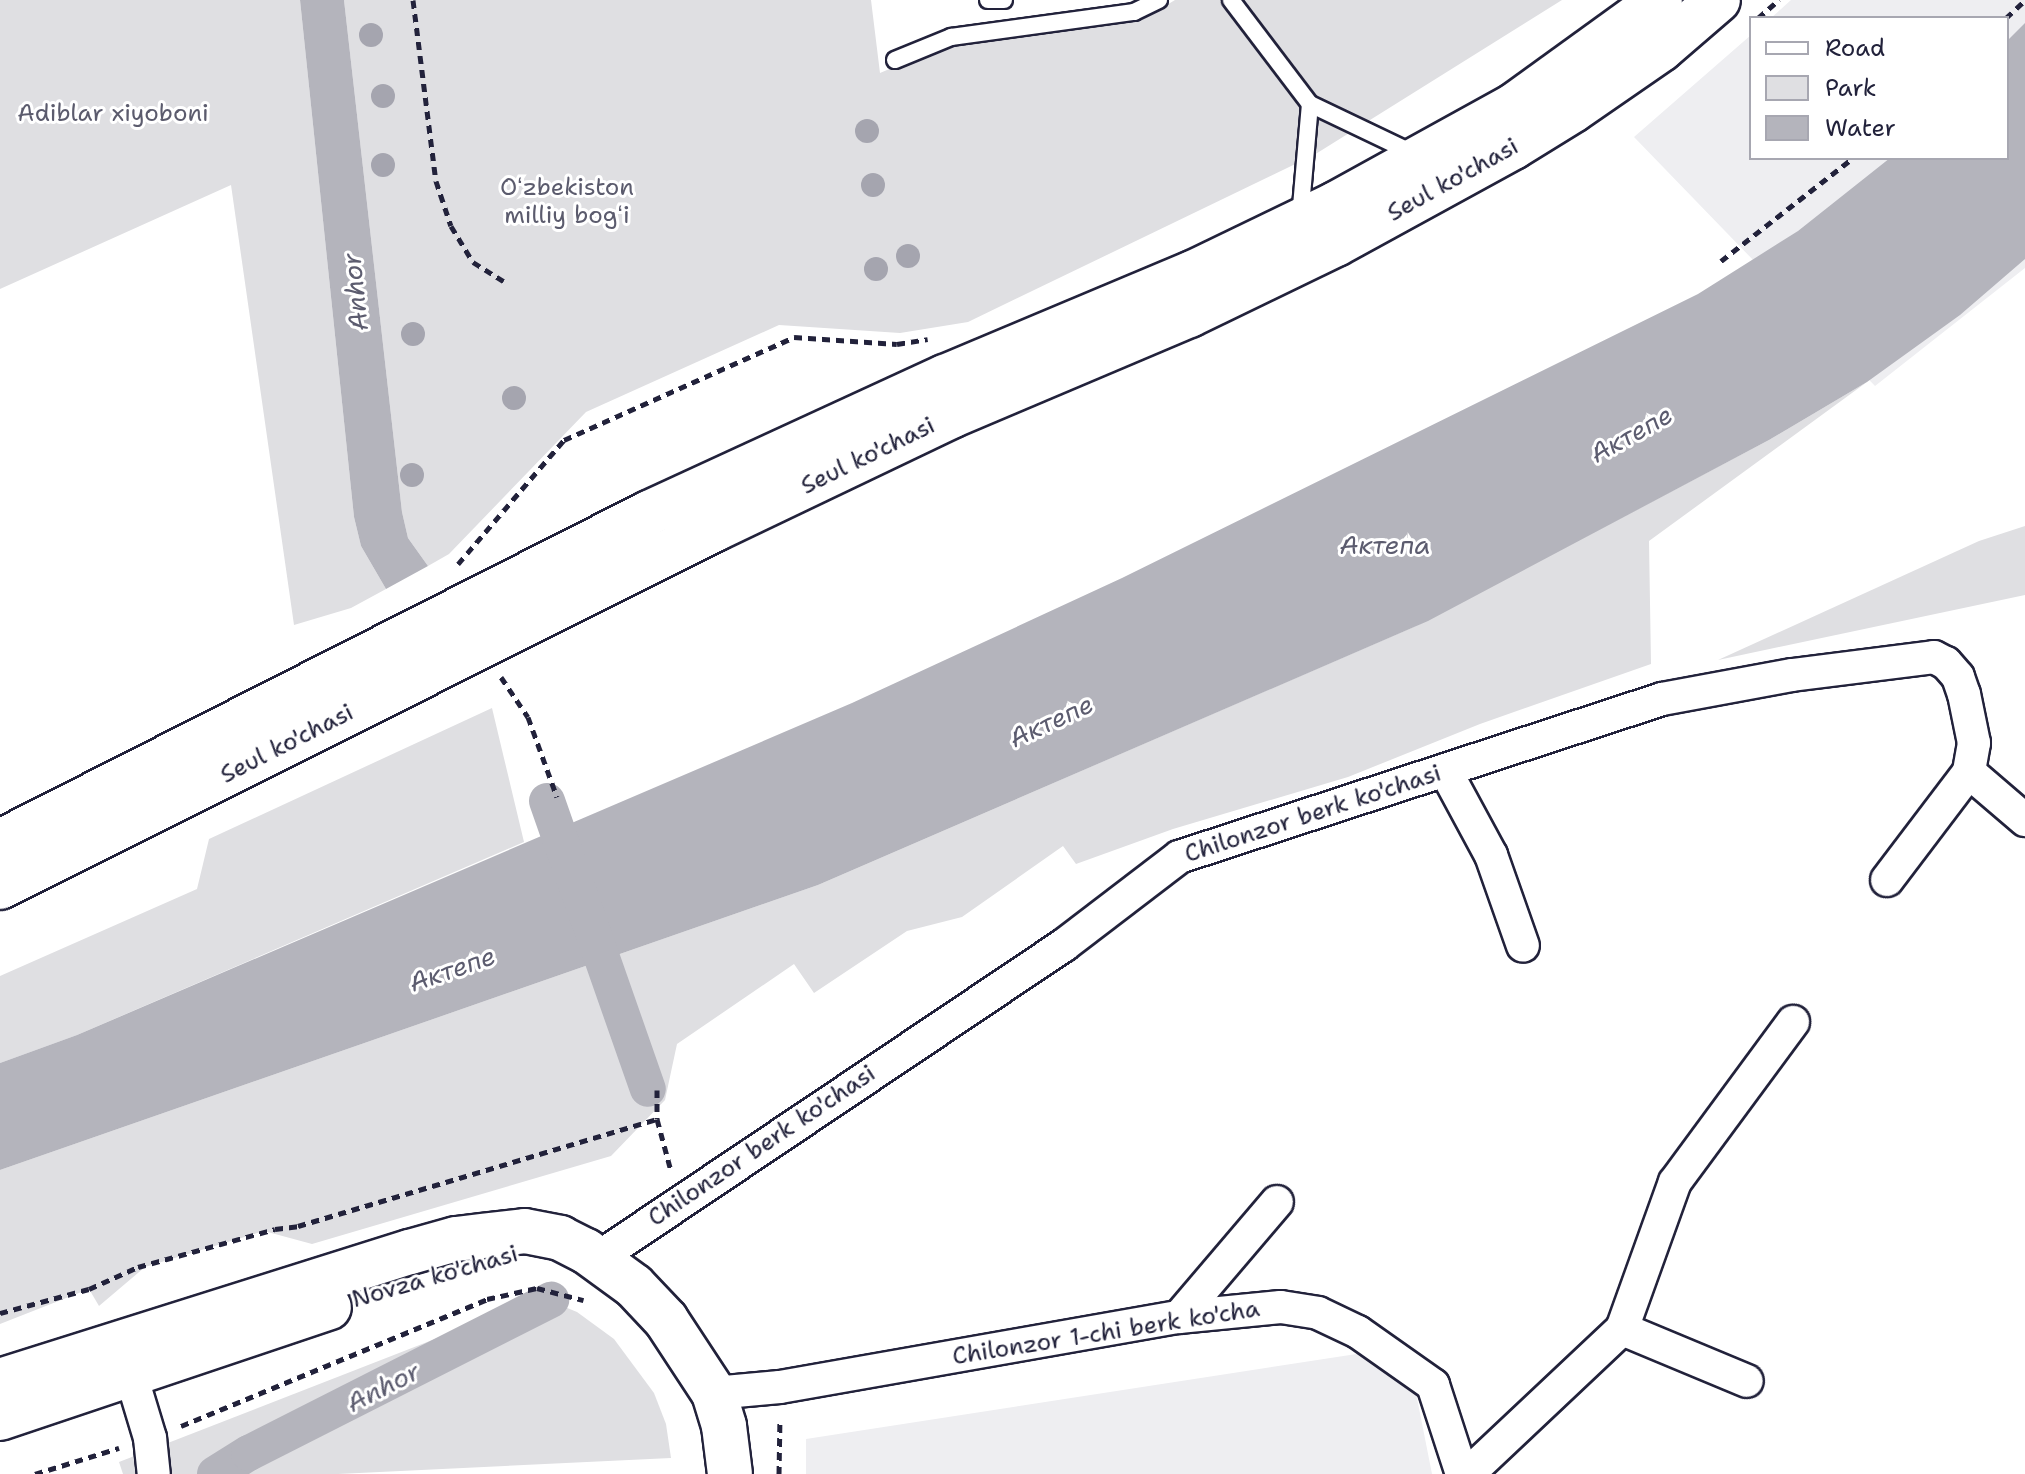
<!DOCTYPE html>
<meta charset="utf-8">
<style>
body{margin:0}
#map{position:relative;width:2025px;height:1474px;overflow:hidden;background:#fff;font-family:"Shantell Sans",sans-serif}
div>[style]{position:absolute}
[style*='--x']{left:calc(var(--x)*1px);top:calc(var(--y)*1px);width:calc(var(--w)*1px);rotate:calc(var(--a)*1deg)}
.built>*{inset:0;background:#eeeef1}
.green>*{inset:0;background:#dfdfe2}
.water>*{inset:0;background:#b4b4bc}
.canal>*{height:36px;margin:-18px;padding:0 18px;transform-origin:18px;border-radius:18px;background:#b4b4bc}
.path>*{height:5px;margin-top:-2.5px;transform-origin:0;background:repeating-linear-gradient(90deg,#22223b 0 8px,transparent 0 14px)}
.roads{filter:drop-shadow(2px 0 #22223b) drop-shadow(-2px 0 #22223b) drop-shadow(0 2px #22223b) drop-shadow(0 -2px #22223b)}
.service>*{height:16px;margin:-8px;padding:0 8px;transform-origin:8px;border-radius:8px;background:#fff}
.minor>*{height:32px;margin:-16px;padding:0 16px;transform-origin:16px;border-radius:16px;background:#fff}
.secondary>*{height:44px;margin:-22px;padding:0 22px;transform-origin:22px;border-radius:22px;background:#fff}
.trees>*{width:24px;height:24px;margin:-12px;border-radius:50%;background:#a5a5af}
span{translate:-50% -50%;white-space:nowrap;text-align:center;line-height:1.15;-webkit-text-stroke:6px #fff;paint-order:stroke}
.park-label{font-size:24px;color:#5b5b6d}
.street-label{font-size:24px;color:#22223b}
.water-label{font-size:26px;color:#5c5c6f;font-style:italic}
.legend{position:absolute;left:1749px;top:16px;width:260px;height:144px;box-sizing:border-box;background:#fff;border:2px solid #a7a7b1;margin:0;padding:10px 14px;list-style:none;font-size:24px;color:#22223b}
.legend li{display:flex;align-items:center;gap:16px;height:40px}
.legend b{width:40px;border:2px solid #a7a7b1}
</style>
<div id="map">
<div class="built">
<div style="clip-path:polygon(1791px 0,2025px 0,2025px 268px,1875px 386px,1634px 137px,1751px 35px,1751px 158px,2007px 158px,2007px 18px,1771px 18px)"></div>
<div style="clip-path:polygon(1376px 1351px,1414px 1383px,1432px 1474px,806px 1474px,806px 1439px)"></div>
</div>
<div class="green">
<div style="clip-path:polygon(0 0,300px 0,354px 517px,361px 546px,386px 589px,351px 608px,294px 625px,231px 185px,0 289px)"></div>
<div style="clip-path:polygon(344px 0,871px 0,880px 73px,943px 46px,1142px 20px,1175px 0,1562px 0,1314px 155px,968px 322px,900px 333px,779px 325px,586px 412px,449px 554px,428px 566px,408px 538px,402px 512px)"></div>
<div style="clip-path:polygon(1867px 382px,1649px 541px,1651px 664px,1480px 724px,1348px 777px,1173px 829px,1076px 864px,1063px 846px,962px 917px,907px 931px,814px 993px,794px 964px,677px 1044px,665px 1100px,611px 1156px,312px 1244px,264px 1231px,145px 1267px,99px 1306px,89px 1289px,0 1324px,0 1170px,818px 885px,1416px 626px,1769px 440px)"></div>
<div style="clip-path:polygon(2025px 526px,2025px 595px,1718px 660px,1979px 541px)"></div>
<div style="clip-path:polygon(492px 708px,524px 842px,77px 1035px,0 1063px,0 976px,197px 889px,209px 839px)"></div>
<div style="clip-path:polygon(530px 1302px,555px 1303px,577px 1312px,614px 1339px,654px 1393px,666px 1424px,671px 1458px,338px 1474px,123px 1474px,119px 1462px)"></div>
</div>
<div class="water">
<div style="clip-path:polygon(300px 0,344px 0,402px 512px,408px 538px,428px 566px,386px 589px,361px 546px,354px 517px)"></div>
<div style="clip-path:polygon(2025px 23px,2025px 259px,1960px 315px,1867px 382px,1769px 440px,1428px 621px,818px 885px,0 1170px,0 1063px,77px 1035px,852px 703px,1122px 578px,1698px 294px,1798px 231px,1890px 158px,2007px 158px,2007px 41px)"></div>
</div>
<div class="canal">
<div style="--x:547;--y:801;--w:305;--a:70.7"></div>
<div style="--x:215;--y:1474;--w:40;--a:-32"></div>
<div style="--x:249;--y:1453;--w:339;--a:-26.9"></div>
</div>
<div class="path">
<div style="--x:413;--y:0;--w:182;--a:82.8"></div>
<div style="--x:436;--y:181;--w:47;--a:71.6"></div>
<div style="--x:451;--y:226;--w:42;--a:58.6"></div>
<div style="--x:473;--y:262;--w:36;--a:32"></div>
<div style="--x:1758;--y:18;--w:28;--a:-41"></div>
<div style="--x:2006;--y:18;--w:26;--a:-43"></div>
<div style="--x:1721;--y:261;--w:167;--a:-38"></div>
<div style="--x:458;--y:564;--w:163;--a:-49.5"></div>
<div style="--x:564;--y:440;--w:252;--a:-24.1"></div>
<div style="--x:794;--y:337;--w:103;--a:3.9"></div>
<div style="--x:897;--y:344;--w:31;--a:-9"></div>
<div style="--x:501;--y:677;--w:48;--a:56"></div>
<div style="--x:528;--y:717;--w:85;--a:70.1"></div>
<div style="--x:657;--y:1090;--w:29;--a:90"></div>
<div style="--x:657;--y:1119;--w:54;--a:74.9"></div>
<div style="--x:0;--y:1313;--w:92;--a:-15.1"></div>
<div style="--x:89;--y:1289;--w:54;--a:-24.2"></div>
<div style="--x:138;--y:1267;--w:142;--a:-15.5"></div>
<div style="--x:275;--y:1229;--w:23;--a:-7"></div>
<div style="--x:298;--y:1226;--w:375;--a:-16.6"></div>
<div style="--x:181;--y:1426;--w:331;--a:-22.5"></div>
<div style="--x:487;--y:1299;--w:51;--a:-12.4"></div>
<div style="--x:537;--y:1288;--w:48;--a:14.6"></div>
<div style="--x:35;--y:1474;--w:88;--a:-17.2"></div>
<div style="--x:779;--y:1474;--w:55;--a:-89"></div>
</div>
<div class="roads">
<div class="service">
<div style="--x:988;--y:0;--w:16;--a:0"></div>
<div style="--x:1231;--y:0;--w:131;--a:52.8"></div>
<div style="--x:1310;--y:104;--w:116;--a:25.5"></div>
<div style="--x:895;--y:60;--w:61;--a:-22.3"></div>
<div style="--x:951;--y:37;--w:185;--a:-7.8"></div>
<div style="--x:1134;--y:12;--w:28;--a:-26"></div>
<div style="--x:1300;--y:218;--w:114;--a:-85"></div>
</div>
<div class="minor">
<div style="--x:1445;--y:770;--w:97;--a:61.6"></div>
<div style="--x:1491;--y:855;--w:96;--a:70.6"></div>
<div style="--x:1887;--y:880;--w:136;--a:-52.8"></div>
<div style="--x:598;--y:1258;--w:561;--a:-33.89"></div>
<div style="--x:1064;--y:945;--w:145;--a:-37.4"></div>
<div style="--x:1179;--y:857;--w:508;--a:-18.11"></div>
<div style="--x:1662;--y:699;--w:132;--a:-10.5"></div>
<div style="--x:1792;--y:675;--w:143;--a:-7.2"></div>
<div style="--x:1934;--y:657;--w:13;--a:27"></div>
<div style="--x:1946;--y:663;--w:18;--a:49"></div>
<div style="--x:1958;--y:677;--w:18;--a:71"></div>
<div style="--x:1964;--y:694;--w:50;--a:78.5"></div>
<div style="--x:1974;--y:743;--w:29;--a:100"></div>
<div style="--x:1969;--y:772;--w:74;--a:40.6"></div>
<div style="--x:1179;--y:1317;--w:151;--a:-49.6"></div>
<div style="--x:1622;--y:1329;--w:135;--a:22.6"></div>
<div style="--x:125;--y:1355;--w:87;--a:73.2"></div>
<div style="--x:150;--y:1438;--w:36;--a:84"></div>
<div style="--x:714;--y:1393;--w:66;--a:-5.2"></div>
<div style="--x:780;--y:1387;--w:405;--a:-10"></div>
<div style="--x:1179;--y:1317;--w:102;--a:-5.6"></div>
<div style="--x:1281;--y:1307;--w:37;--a:9"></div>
<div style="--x:1318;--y:1313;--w:44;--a:25.4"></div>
<div style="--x:1358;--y:1332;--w:92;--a:35.2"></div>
<div style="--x:1433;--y:1385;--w:94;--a:72"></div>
<div style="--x:1468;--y:1474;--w:212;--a:-43.3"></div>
<div style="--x:1622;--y:1329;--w:156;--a:-70.2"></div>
<div style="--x:1675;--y:1182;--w:199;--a:-53.6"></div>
</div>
<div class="secondary">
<div style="--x:0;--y:842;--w:728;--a:-26.88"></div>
<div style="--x:649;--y:513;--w:326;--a:-24.7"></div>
<div style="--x:945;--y:377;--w:269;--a:-22.8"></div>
<div style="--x:1193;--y:273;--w:159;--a:-25.8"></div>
<div style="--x:1336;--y:204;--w:205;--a:-28.9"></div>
<div style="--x:1515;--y:105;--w:179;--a:-35.9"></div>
<div style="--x:0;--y:887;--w:800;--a:-26.6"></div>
<div style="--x:715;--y:529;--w:262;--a:-25.6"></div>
<div style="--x:951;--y:416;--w:259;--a:-23"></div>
<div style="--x:1189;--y:315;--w:163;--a:-25.8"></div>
<div style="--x:1336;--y:244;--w:202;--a:-28.7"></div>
<div style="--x:1513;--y:147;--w:70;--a:-31.7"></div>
<div style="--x:1573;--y:110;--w:107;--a:-34.7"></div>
<div style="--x:1661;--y:49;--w:75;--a:-40.7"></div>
<div style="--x:0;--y:1381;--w:430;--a:-17.5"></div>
<div style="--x:410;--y:1252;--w:48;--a:-15.8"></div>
<div style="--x:456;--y:1239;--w:69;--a:-6.6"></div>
<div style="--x:525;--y:1231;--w:36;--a:11"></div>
<div style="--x:560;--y:1238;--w:29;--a:27"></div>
<div style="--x:586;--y:1251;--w:59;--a:36.1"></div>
<div style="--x:634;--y:1286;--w:47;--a:46.7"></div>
<div style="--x:666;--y:1320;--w:87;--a:56.7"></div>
<div style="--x:714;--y:1393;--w:34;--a:73"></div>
<div style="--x:724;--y:1426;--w:48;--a:82.9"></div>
<div style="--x:0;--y:1418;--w:347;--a:-18.6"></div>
</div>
</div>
<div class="trees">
<div style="left:371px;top:35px"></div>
<div style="left:383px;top:96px"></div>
<div style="left:867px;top:131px"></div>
<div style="left:383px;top:165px"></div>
<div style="left:873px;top:185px"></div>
<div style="left:908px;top:256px"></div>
<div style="left:876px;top:269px"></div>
<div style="left:413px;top:334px"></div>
<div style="left:514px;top:398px"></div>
<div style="left:412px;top:475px"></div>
</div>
<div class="park-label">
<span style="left:113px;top:114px">Adiblar xiyoboni</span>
<span style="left:567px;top:202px">Oʻzbekiston<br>milliy bogʻi</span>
</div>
<div class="street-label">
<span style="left:1453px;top:180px;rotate:-29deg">Seul ko'chasi</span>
<span style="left:868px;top:456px;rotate:-26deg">Seul ko'chasi</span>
<span style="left:287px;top:744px;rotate:-27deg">Seul ko'chasi</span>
<span style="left:1313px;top:814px;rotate:-18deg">Chilonzor berk ko'chasi</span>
<span style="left:762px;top:1146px;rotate:-34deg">Chilonzor berk ko'chasi</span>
<span style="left:435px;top:1277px;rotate:-16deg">Novza ko'chasi</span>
<span style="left:1106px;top:1333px;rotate:-9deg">Chilonzor 1-chi berk ko'cha</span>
</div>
<div class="water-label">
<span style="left:355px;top:292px;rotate:-96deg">Anhor</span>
<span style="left:1631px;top:434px;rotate:-29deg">Актепе</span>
<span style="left:1385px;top:545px">Актепа</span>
<span style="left:1051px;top:721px;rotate:-25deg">Актепе</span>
<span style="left:452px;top:969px;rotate:-19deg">Актепе</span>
<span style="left:383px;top:1387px;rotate:-27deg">Anhor</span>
</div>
<ul class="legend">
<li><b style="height:10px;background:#fff"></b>Road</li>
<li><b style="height:22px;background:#dfdfe2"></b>Park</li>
<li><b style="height:22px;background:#b4b4bc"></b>Water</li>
</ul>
</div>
